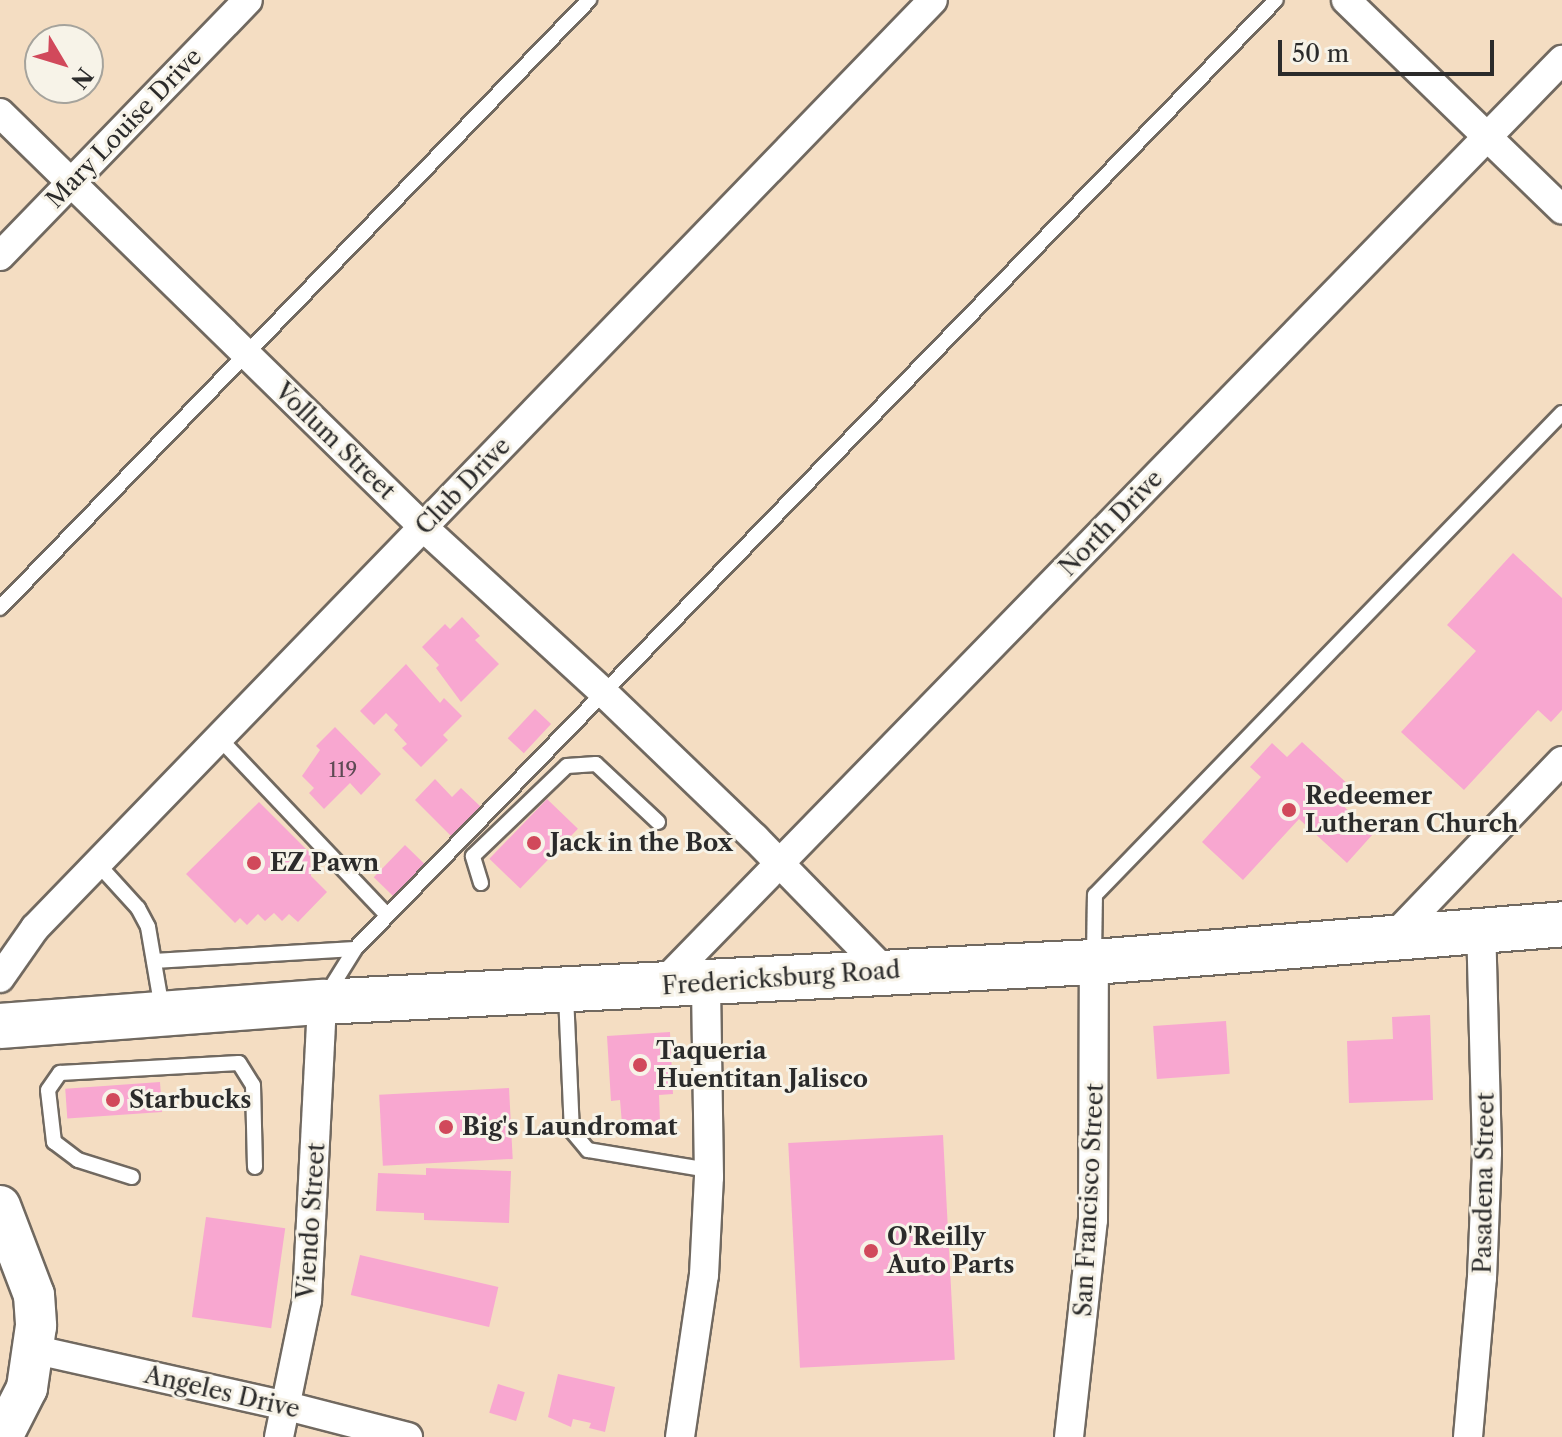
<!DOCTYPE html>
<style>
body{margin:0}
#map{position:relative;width:1562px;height:1437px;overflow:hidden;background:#f4ddc2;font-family:"Libre Caslon Text",serif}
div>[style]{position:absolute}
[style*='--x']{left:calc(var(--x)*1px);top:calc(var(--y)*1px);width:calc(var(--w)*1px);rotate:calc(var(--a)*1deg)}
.building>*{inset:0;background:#f8a7d0;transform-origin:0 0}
.roads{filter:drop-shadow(2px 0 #716960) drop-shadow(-2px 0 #716960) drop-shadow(0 2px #716960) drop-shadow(0 -2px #716960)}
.service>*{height:14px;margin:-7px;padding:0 7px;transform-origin:7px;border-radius:7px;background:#fff}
.minor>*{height:28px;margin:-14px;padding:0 14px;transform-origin:14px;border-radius:14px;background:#fff}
.secondary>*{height:40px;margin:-20px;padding:0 20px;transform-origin:20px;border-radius:20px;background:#fff}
.primary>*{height:44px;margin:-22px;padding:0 22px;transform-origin:22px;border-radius:22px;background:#fff}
.dots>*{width:22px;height:22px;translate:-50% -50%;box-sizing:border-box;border:4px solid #f7f3e8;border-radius:50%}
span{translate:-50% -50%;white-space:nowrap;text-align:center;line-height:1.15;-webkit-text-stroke:6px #f7f3e8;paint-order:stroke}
.number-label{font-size:20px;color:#5e4a54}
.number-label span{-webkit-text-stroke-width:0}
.street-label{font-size:24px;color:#2b2b2b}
.poi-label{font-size:24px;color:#2b2b2b;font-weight:700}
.left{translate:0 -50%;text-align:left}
.north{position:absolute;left:24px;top:24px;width:80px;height:80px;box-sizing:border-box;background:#f7f3e8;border:2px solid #a5a39c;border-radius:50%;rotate:128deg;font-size:22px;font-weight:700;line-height:32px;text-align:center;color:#2b2b2b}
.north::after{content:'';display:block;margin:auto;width:28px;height:36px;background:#d1495b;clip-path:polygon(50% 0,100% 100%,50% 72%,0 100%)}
.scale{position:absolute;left:1278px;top:40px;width:216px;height:36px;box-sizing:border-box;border:4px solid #2b2b2b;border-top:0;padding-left:10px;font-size:24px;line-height:28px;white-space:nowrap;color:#2b2b2b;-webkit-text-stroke:6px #f7f3e8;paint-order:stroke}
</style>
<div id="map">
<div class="building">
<div style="clip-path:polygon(1513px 553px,1562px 598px,1562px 710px,1551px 722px,1538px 710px,1464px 790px,1401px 732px,1476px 651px,1447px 625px)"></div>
<div style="clip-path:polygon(462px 617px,480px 636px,475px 640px,499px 664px,461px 702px,436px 668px,439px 665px,422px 647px,445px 624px,450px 629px)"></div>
<div style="clip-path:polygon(406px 664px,440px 703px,444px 698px,462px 716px,443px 735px,448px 740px,421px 767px,402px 748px,407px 744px,394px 730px,398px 725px,386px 713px,374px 725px,360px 711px)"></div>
<div style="left:535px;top:709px;width:22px;height:40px;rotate:43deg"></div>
<div style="clip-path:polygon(335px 727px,381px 774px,361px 795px,350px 783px,324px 809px,309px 793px,314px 788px,302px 776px,320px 750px,316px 746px)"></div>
<div style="clip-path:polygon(1302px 742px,1350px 786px,1337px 800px,1373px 834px,1347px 863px,1299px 819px,1243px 880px,1202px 842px,1261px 777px,1250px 767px,1272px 743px,1287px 757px)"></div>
<div style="clip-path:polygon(435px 779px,452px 797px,461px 788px,481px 807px,452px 837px,415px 800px)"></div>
<div style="left:547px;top:799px;width:43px;height:83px;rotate:44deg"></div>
<div style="clip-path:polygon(259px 802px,310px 853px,311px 876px,327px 892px,298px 922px,289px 914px,282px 921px,274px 913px,265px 921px,258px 914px,247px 925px,240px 918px,235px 923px,186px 874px)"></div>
<div style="left:405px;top:845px;width:29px;height:45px;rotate:44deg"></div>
<div style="clip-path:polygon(1430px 1015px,1433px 1100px,1349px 1103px,1347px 1041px,1393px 1039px,1392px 1017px)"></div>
<div style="left:1226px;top:1021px;width:53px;height:73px;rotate:86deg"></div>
<div style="clip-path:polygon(670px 1032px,673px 1094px,659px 1095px,660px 1122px,622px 1124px,620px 1100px,611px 1101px,607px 1036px)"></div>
<div style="left:160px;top:1082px;width:30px;height:95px;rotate:86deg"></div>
<div style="left:509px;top:1088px;width:71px;height:130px;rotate:87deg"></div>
<div style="left:943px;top:1135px;width:225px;height:155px;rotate:87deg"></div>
<div style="clip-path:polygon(426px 1168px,511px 1171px,509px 1223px,424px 1220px,424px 1213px,376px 1211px,378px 1173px,426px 1175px)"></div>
<div style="left:206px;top:1217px;width:80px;height:101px;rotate:8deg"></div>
<div style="left:360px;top:1255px;width:142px;height:41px;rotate:13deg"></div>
<div style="clip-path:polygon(558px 1374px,615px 1387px,605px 1432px,589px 1428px,591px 1423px,573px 1419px,571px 1427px,548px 1417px)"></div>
<div style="left:498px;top:1384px;width:28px;height:30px;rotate:17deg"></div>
</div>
<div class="roads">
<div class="service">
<div style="--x:0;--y:608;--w:847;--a:-45.91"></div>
<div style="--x:219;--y:738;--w:244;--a:46.5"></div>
<div style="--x:97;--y:863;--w:61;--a:47.7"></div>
<div style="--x:138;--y:908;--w:21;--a:62"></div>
<div style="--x:148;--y:927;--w:83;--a:80.3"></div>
<div style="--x:481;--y:883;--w:28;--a:-107"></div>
<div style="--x:473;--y:856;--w:130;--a:-43.8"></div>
<div style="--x:567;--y:766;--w:29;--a:-4"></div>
<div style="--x:596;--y:764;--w:85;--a:43.1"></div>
<div style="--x:1094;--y:956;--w:61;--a:-89.1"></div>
<div style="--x:1095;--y:895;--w:671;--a:-45.91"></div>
<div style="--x:154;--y:961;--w:201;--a:-3.4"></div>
<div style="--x:327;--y:994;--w:53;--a:-58.1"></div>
<div style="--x:355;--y:949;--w:1322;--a:-45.86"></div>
<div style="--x:566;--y:995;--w:136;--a:87.5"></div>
<div style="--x:572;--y:1131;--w:25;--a:50"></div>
<div style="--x:588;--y:1150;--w:123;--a:9.4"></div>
<div style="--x:132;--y:1177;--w:57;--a:-162.5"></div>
<div style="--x:78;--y:1160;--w:30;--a:-143"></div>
<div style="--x:54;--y:1142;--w:52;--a:-96.6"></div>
<div style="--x:48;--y:1090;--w:21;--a:-55"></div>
<div style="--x:60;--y:1073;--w:179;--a:-3.2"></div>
<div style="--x:239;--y:1063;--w:26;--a:58"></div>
<div style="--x:253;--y:1085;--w:82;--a:88.6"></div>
</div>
<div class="minor">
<div style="--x:1346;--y:0;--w:301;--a:44.1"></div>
<div style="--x:0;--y:113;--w:592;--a:44.38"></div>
<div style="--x:423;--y:527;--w:243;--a:42.5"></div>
<div style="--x:602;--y:691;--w:212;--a:43.9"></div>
<div style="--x:755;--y:838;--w:186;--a:45.7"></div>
<div style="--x:0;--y:256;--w:356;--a:-45.9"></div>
<div style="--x:1393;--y:937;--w:244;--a:-46.2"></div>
<div style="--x:0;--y:978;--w:61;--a:-55"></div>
<div style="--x:35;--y:928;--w:1291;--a:-45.94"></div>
<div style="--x:660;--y:986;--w:1293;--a:-45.75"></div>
<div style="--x:36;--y:1350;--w:257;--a:12.6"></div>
<div style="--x:287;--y:1406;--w:125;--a:14.4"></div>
<div style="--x:279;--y:1437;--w:140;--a:-78.4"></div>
<div style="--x:307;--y:1300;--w:298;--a:-87.1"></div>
<div style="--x:680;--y:1437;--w:164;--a:-81.6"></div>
<div style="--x:704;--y:1275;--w:98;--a:-87.1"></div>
<div style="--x:709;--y:1177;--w:193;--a:-90.9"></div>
<div style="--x:1069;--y:1437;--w:218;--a:-83.7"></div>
<div style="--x:1093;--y:1220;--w:258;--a:-89.8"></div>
<div style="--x:1468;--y:1437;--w:160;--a:-85"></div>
<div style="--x:1482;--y:1278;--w:126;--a:-87.7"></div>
<div style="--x:1487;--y:1152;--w:223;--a:-91.5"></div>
</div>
<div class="secondary">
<div style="--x:0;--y:1206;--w:95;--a:69.1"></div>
<div style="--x:34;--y:1295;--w:31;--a:86"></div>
<div style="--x:36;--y:1326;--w:63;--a:98.3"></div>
<div style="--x:27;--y:1388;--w:55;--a:117"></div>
</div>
<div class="primary">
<div style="--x:0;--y:1026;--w:323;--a:-4.3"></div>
<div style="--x:322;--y:1002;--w:773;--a:-2.97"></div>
<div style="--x:1094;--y:962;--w:470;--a:-4.6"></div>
</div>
</div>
<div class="dots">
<div style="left:1289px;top:810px;background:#d1495b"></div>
<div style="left:534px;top:843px;background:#d1495b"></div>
<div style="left:254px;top:863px;background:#d1495b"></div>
<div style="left:640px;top:1065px;background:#d1495b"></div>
<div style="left:113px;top:1100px;background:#d1495b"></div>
<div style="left:446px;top:1127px;background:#d1495b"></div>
<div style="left:871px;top:1251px;background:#d1495b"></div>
</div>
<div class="number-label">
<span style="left:343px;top:770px">119</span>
</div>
<div class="street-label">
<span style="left:124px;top:128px;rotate:-46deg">Mary Louise Drive</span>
<span style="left:335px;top:441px;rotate:44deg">Vollum Street</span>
<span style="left:463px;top:486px;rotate:-46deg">Club Drive</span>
<span style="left:1111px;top:523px;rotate:-46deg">North Drive</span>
<span style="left:781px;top:978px;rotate:-4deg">Fredericksburg Road</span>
<span style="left:1484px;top:1183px;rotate:-89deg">Pasadena Street</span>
<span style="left:1089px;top:1200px;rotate:-87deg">San Francisco Street</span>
<span style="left:311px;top:1221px;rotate:-86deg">Viendo Street</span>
<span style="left:222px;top:1392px;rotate:13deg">Angeles Drive</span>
</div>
<div class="poi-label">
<span class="left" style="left:1305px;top:810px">Redeemer<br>Lutheran Church</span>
<span class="left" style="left:550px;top:843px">Jack in the Box</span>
<span class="left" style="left:270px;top:863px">EZ Pawn</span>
<span class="left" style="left:656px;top:1065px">Taqueria<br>Huentitan Jalisco</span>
<span class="left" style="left:129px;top:1100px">Starbucks</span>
<span class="left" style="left:462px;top:1127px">Big's Laundromat</span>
<span class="left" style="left:887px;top:1251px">O'Reilly<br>Auto Parts</span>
</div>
<div class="north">N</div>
<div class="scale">50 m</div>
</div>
